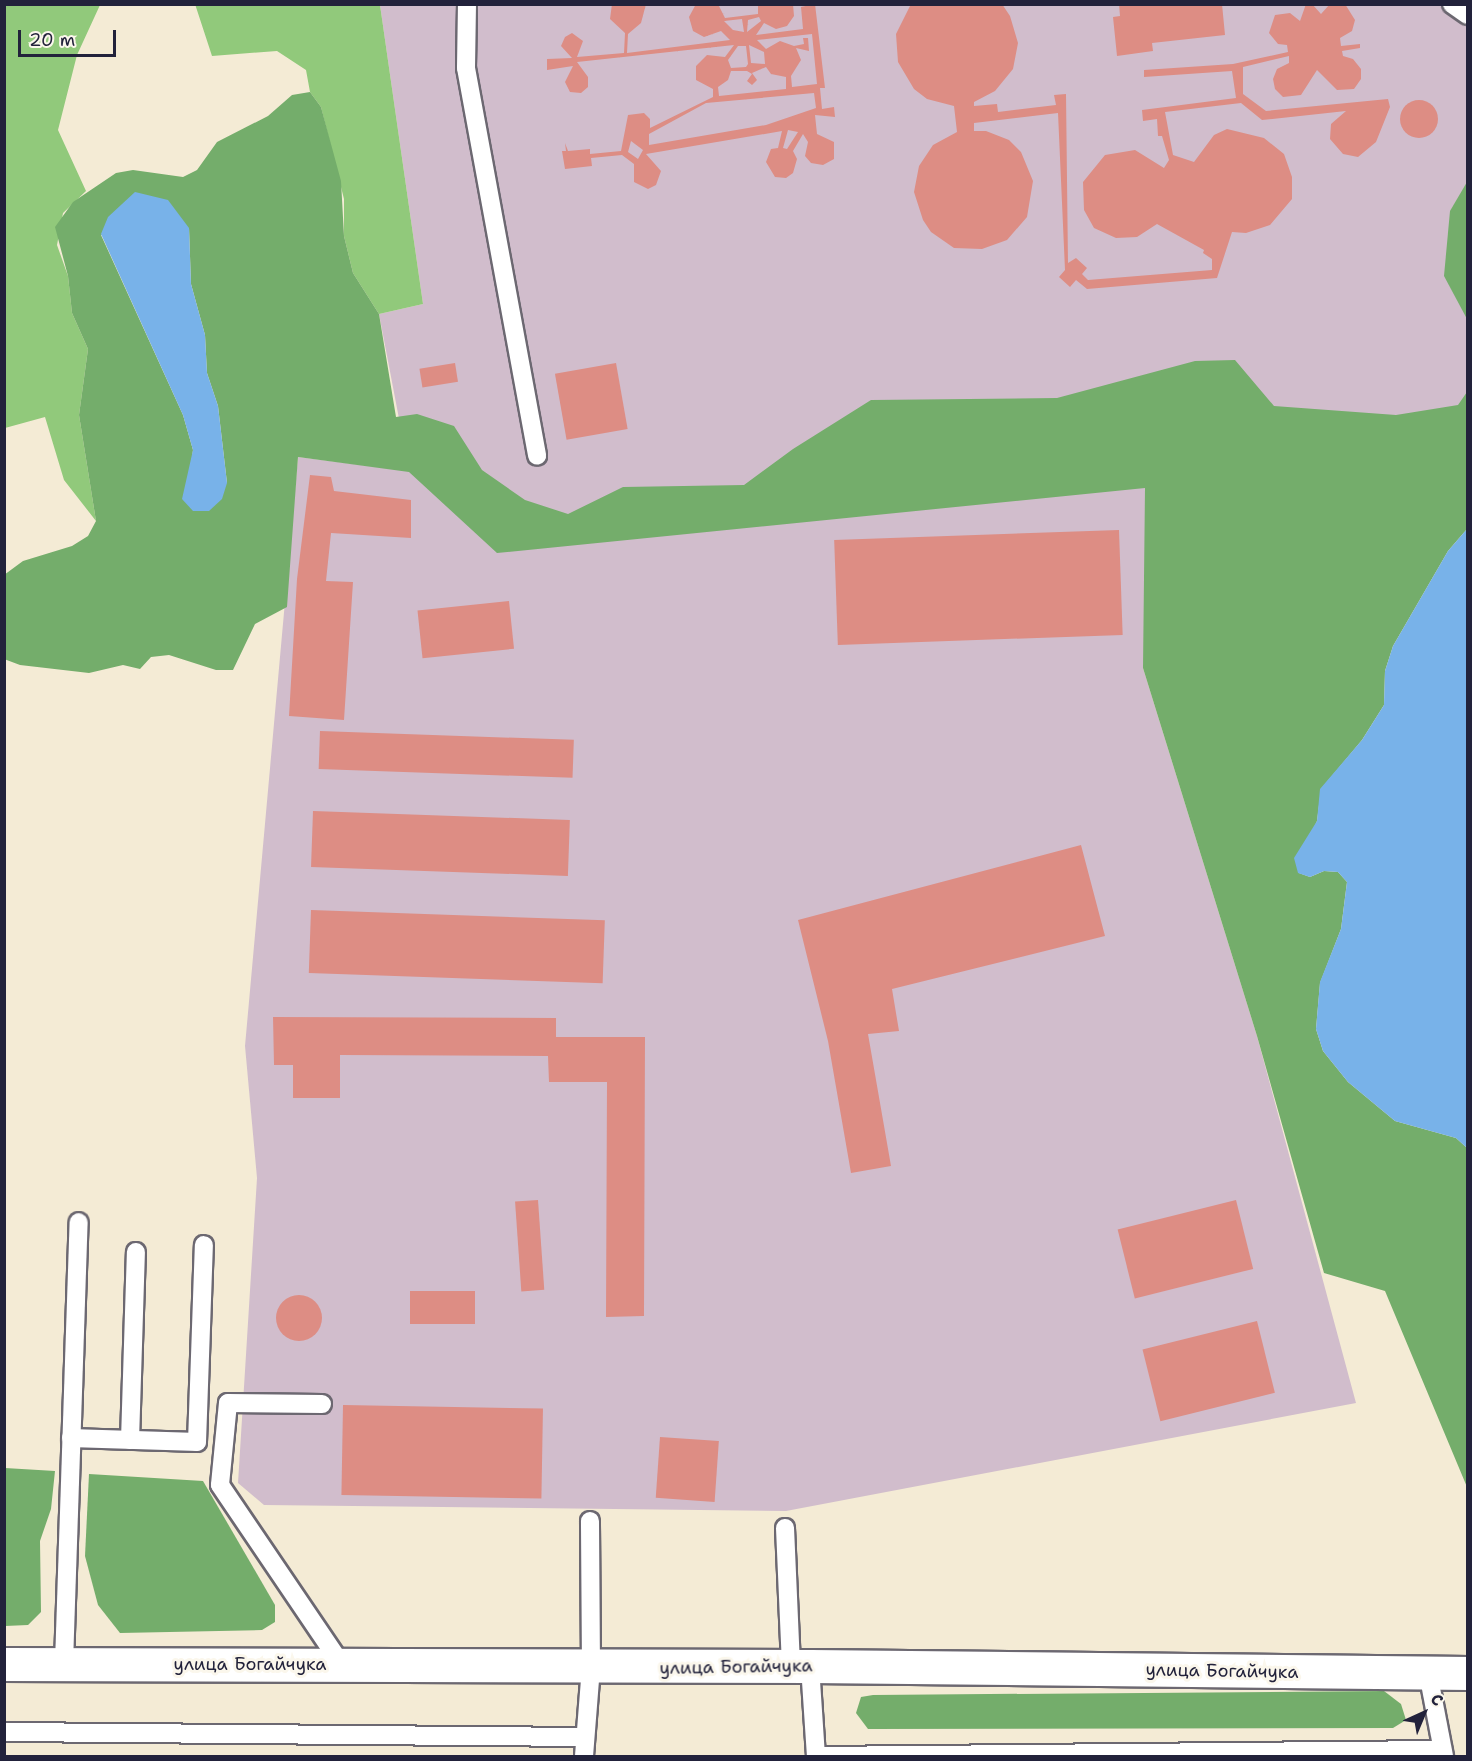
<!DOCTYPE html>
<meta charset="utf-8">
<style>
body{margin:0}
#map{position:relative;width:1472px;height:1761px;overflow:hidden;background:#f4ebd5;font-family:"Shantell Sans",sans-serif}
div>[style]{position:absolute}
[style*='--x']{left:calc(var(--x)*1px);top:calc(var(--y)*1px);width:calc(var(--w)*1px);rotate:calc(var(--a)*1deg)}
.industrial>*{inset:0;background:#d1bdcc}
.green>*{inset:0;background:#91c97b}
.forest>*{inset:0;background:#74ad6b}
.water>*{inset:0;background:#78b2e9}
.building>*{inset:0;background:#dd8d84;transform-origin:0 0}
.round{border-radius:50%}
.roads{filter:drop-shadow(2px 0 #6c6871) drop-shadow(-2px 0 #6c6871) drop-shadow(0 2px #6c6871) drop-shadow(0 -2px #6c6871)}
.service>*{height:18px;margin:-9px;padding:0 9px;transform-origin:9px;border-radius:9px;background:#fff}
.minor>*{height:33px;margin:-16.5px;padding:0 16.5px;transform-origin:16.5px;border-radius:16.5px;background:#fff}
span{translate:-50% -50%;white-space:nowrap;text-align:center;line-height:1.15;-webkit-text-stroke:6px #fbf7ec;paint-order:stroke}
.street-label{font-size:18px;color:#22223b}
.frame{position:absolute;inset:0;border:6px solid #22223b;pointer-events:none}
.north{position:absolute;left:1394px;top:1683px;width:60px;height:60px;-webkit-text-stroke:4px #fbf7ec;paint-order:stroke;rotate:44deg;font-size:16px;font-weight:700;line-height:24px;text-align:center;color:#22223b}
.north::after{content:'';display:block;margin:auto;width:21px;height:27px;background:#22223b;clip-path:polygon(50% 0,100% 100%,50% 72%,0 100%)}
.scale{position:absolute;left:18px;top:30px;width:98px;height:27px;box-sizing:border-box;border:3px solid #22223b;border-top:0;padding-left:8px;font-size:18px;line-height:21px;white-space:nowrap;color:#22223b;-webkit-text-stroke:4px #fbf7ec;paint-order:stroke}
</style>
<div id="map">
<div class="industrial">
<div style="clip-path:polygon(380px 5px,1467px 5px,1467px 445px,1143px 668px,1257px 1036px,1356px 1403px,786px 1511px,264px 1505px,238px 1483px,257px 1178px,245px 1046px,298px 457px,409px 471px,379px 314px,423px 304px)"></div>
</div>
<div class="green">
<div style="clip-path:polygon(195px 4px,380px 5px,423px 304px,379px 314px,353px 273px,344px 236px,344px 199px,321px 107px,310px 92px,306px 70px,277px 51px,212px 56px)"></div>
<div style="clip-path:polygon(5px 5px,100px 5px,77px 55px,58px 130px,86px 191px,63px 213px,57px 245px,68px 276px,72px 313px,88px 349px,79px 415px,96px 521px,64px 480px,45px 417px,5px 428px)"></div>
</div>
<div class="forest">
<div style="clip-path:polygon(evenodd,310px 92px,321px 107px,341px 181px,344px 236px,353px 273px,379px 314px,396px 417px,417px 414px,454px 426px,482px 470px,525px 500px,568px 514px,623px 487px,744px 485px,793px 449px,871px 400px,1057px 398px,1195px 361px,1235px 360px,1274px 406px,1396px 415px,1458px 405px,1467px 392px,1467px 529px,1448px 551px,1393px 646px,1385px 671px,1384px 705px,1362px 740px,1321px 789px,1317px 821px,1298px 864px,1299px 873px,1310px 877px,1324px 871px,1338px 872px,1347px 882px,1341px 929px,1320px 983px,1316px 1029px,1323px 1051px,1348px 1082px,1395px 1121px,1456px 1138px,1467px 1148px,1467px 1487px,1385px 1291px,1324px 1273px,1257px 1036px,1143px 668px,1145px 488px,497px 553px,409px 472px,298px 457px,287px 607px,255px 624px,233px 670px,216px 670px,169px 655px,151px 657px,140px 669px,123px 665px,89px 673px,20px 665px,4px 659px,4px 575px,23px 561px,72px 546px,88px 536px,96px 521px,79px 415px,88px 349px,72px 313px,68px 276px,55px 227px,73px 202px,116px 173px,133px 170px,183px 177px,197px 170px,217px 142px,268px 116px,292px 95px,310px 92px,189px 228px,191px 284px,205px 335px,207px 373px,218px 406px,227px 483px,191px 465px,193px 450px,183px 415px,101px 235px,189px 228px)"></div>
<div style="clip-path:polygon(1467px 182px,1467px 319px,1444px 276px,1450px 211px)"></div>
<div style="clip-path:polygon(5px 1468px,55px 1471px,51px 1509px,40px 1541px,41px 1612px,28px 1625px,5px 1626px)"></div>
<div style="clip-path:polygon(89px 1474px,203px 1481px,275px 1605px,275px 1622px,262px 1630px,120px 1633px,98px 1605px,85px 1556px)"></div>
<div style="clip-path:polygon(1384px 1691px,1401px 1704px,1406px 1720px,1393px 1728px,868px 1729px,856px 1713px,861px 1697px,873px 1695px)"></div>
</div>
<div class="water">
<div style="clip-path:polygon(135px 192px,168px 200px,189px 228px,191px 284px,205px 335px,207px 373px,218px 406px,227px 483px,222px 499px,209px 511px,193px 511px,182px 499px,193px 450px,183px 415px,101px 234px,108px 217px)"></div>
<div style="clip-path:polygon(1467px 529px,1467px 1148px,1456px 1138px,1395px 1121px,1348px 1082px,1323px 1051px,1316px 1029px,1320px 982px,1341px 929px,1347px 882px,1338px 872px,1324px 871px,1310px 877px,1298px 873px,1294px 858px,1317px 821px,1320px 789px,1362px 740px,1384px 705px,1385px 671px,1393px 646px,1448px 551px)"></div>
</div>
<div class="building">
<div style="clip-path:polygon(evenodd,612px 4px,646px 4px,641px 23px,628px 34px,627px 53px,730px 40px,721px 31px,704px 37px,693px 31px,689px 17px,696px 4px,718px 4px,725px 18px,758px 14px,758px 4px,793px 4px,794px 16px,787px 26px,776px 29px,764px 23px,756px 35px,803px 29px,801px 7px,815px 4px,825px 88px,820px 88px,822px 109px,834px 107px,835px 117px,815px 115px,817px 134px,834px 142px,834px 159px,823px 165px,811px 163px,805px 156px,808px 142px,803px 134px,793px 151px,797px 159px,793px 173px,786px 178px,775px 177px,766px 162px,771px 149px,778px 148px,782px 131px,646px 154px,661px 171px,656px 185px,648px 189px,634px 182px,634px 164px,622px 155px,591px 158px,592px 166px,565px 169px,562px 151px,566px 151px,565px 143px,568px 151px,590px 149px,590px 154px,621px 151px,628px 115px,644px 113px,650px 119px,650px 128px,713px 97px,713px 89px,696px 80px,696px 66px,707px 55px,725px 57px,734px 45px,577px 62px,588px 77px,588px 87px,581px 93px,570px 92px,565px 82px,573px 66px,547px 70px,547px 59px,572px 58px,561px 46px,565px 37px,572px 33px,583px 41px,577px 57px,624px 53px,625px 33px,610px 19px,612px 4px,759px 17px,761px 21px,747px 32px,748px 20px,759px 17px,612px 4px,742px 19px,744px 32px,733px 30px,724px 21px,742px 19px,612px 4px,812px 34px,817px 84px,792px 87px,791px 76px,801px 60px,796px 48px,809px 51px,808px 38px,803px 38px,804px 44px,794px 46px,780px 41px,766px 49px,757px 40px,812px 34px,612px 4px,749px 45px,764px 52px,765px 64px,751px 63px,749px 45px,612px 4px,738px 46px,746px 46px,748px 64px,746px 67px,731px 68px,728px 60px,738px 46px,612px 4px,766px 67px,771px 74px,786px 77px,786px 89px,719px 96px,718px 87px,728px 80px,731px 71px,747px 71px,752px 74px,747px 81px,752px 85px,757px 80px,752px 73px,766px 67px,612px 4px,814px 93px,816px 108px,766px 125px,649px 145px,649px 134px,706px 103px,814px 93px,612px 4px,788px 130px,798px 132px,787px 149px,783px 148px,788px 130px,612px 4px,631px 141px,643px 150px,638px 159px,628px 152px,631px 141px)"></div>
<div style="clip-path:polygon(911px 4px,1002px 4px,1010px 16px,1018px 43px,1013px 69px,995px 91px,974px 102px,974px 106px,997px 104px,998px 112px,1056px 105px,1054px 95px,1066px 94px,1068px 263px,1076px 258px,1087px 268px,1082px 274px,1088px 280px,1212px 270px,1212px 259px,1203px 253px,1204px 250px,1157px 224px,1137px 237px,1116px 238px,1094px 228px,1084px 210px,1083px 182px,1105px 155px,1135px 150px,1164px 168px,1169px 160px,1162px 136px,1158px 136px,1157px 119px,1143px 121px,1142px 110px,1236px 98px,1232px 71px,1144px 77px,1144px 70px,1233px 64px,1288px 52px,1287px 45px,1278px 44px,1269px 33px,1275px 15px,1290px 13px,1300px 21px,1306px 4px,1312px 4px,1321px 14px,1330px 4px,1345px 4px,1355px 20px,1352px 31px,1340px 38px,1341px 46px,1360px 44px,1360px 48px,1342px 51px,1343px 56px,1353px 59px,1361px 69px,1361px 79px,1354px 89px,1337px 90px,1317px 70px,1301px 95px,1283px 97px,1275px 89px,1273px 79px,1277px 69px,1289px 63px,1289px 56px,1243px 67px,1243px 94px,1266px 111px,1388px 99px,1390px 107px,1376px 142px,1358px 157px,1343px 154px,1330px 139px,1331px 124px,1346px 111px,1262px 120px,1241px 103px,1165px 112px,1173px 155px,1194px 162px,1214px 135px,1227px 129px,1264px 138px,1284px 154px,1292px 177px,1292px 199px,1270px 225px,1246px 233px,1232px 232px,1217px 278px,1087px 289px,1076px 280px,1070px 287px,1059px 277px,1065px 270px,1058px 113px,974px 123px,974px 131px,986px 131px,1009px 140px,1021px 152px,1033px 181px,1027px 217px,1007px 240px,982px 249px,954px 248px,931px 232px,923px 220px,914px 192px,919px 166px,933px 145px,957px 132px,954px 106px,927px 99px,914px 89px,898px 62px,896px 34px)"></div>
<div style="clip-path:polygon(1119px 4px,1222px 4px,1225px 35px,1152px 43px,1153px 51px,1117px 56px,1113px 17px,1120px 16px)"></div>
<div class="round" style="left:1400px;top:100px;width:38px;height:38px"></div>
<div style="left:455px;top:363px;width:19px;height:36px;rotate:81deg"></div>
<div style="left:616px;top:363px;width:67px;height:62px;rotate:80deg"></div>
<div style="clip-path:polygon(310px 475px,331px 477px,334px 491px,411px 500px,411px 538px,331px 533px,326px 581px,353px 582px,344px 720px,289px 716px,297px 579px)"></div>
<div style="left:1119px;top:530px;width:105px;height:285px;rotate:88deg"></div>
<div style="left:509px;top:601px;width:48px;height:92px;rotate:84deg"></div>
<div style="left:320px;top:731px;width:254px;height:38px;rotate:2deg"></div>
<div style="left:313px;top:811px;width:257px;height:56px;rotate:2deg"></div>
<div style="clip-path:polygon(1081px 845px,1105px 936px,892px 989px,899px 1031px,868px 1034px,891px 1166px,851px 1173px,828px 1041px,798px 920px)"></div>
<div style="left:311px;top:910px;width:294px;height:63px;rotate:2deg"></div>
<div style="clip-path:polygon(273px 1017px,556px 1018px,556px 1037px,645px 1037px,644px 1316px,606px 1317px,607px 1082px,549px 1082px,548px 1056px,340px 1055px,340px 1098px,293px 1098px,293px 1065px,274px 1065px)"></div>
<div style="left:538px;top:1200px;width:90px;height:23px;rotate:86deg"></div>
<div style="left:1236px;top:1200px;width:71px;height:122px;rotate:76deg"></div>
<div style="left:410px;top:1291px;width:65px;height:33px"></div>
<div class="round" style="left:276px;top:1295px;width:46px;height:46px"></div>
<div style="left:1257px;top:1321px;width:74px;height:118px;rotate:76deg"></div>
<div style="left:343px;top:1405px;width:200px;height:90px;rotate:1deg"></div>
<div style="left:660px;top:1437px;width:59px;height:61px;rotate:4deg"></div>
</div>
<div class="roads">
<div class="service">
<div style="--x:467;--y:4;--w:64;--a:90.9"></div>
<div style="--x:466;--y:68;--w:394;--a:79.6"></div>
<div style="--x:1452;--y:4;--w:19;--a:35"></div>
<div style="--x:322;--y:1404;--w:94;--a:-179.4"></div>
<div style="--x:228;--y:1403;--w:82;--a:95.6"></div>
<div style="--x:220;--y:1485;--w:216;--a:55.9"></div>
<div style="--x:71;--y:1438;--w:126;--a:1.8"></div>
<div style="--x:197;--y:1442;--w:197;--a:-88"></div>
<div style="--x:130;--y:1440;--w:188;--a:-88.2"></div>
<div style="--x:785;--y:1528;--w:138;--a:87.5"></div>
<div style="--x:64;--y:1663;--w:441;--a:-88.1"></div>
<div style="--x:810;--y:1666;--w:90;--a:86.2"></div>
<div style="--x:816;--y:1756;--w:625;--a:-0.55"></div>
<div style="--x:1428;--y:1673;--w:85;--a:79.1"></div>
<div style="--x:4;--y:1732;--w:580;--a:0.49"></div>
<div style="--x:584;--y:1756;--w:88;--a:-85.5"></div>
<div style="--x:591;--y:1668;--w:147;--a:-90.4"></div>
</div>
<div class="minor">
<div style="--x:4;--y:1664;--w:806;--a:0.14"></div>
<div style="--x:810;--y:1666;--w:658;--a:0.61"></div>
</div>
</div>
<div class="street-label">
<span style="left:250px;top:1664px">улица Богайчука</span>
<span style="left:736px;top:1667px;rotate:-1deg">улица Богайчука</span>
<span style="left:1222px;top:1671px;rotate:1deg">улица Богайчука</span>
</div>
<div class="frame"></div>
<div class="north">С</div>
<div class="scale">20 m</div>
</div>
